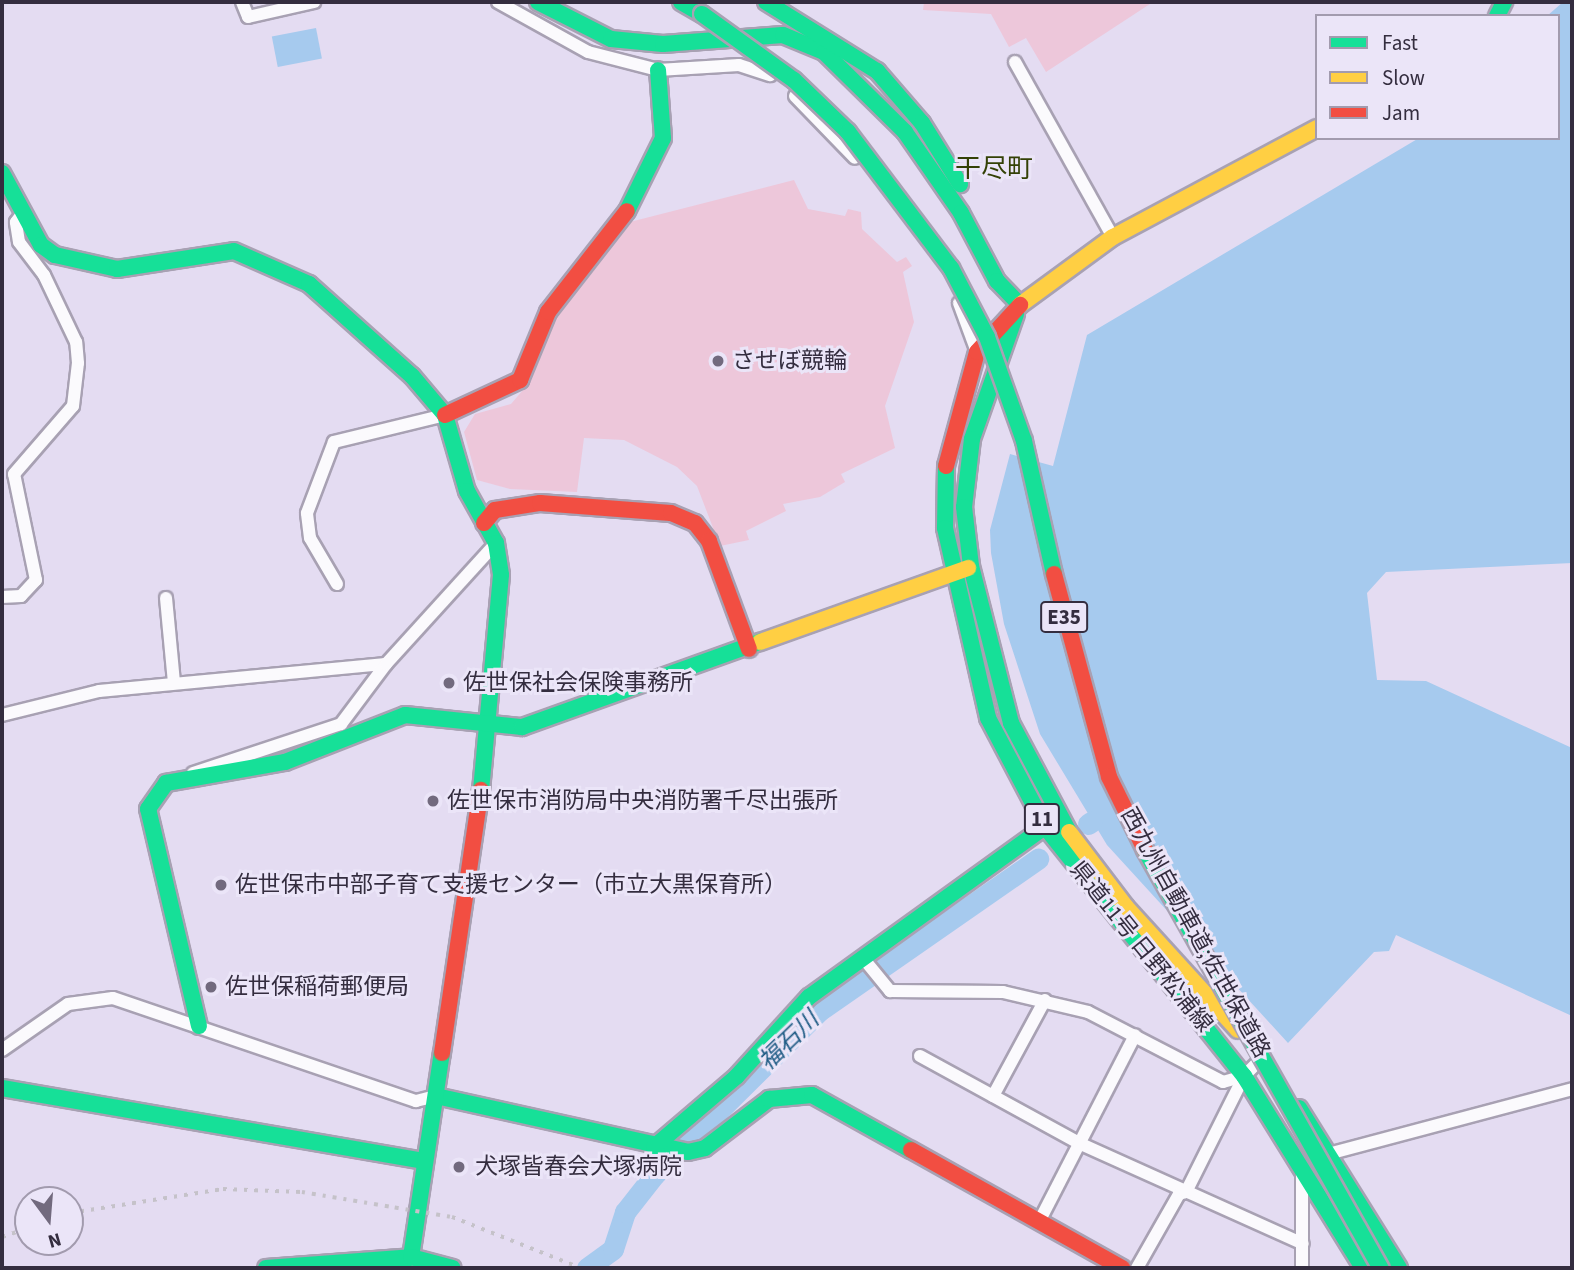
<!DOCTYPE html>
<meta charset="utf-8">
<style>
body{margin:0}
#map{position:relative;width:1574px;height:1270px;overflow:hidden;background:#e4dcf2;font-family:"Source Sans 3","Noto Sans JP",sans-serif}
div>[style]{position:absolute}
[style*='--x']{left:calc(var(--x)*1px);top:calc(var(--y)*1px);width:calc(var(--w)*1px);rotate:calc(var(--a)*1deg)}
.green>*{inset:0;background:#edc7da}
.water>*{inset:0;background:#a6caee;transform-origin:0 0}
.river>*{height:21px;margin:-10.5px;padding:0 10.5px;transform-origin:10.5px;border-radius:10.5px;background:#a6caee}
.roads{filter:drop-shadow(2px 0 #a8a1b3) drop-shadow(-2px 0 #a8a1b3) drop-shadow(0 2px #a8a1b3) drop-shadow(0 -2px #a8a1b3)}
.street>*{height:12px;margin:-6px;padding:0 6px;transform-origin:6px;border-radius:6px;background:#fbfafd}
.fast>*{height:16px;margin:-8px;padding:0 8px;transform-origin:8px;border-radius:8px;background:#16e098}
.slow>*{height:16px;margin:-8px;padding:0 8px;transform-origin:8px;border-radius:8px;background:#ffcf43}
.jam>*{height:16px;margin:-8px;padding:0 8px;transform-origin:8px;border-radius:8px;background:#f24e42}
.rail>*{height:3.5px;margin-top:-1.75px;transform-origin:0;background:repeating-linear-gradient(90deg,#c5c2c9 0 3.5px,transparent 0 10.5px)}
.bridges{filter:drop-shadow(2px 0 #a8a1b3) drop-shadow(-2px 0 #a8a1b3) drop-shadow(0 2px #a8a1b3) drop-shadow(0 -2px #a8a1b3)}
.fast-bridge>*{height:16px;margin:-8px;padding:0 8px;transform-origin:8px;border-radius:8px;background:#16e098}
.jam-bridge>*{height:16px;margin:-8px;padding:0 8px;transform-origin:8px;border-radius:8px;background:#f24e42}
.dots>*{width:19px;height:19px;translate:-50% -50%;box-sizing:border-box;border:4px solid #ebe5f8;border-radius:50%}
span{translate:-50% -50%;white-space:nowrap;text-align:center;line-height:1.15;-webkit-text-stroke:6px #ebe5f8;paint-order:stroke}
.shield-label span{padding:2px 5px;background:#ebe5f8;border:2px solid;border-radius:5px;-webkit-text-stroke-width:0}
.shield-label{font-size:21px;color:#342d3f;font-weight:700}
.poi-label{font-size:23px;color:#342d3f}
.left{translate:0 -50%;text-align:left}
.street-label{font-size:23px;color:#342d3f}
.water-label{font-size:24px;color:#1f5c85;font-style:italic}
.quarter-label{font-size:26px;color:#344106}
.frame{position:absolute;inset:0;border:4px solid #342d3f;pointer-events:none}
.legend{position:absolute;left:1315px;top:14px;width:245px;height:126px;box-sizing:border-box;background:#ebe5f8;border:2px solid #a29bae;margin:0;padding:9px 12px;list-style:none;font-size:21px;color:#342d3f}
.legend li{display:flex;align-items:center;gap:14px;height:35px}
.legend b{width:35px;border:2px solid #a29bae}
.north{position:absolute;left:14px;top:1186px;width:70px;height:70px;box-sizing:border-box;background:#ebe5f8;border:2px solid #a29bae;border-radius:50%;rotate:164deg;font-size:19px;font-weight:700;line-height:28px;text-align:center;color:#342d3f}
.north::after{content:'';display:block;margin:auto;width:24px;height:32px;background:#726a7e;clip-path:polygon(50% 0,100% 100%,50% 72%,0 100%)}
</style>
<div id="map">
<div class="green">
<div style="clip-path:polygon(924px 2px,1153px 2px,1046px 72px,1026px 38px,1009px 47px,991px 14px,923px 10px)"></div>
<div style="clip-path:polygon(794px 180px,808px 209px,845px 216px,848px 209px,861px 212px,862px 229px,897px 262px,906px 257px,912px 266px,903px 272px,914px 322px,885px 406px,895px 448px,841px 474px,845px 482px,820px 497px,783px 504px,786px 511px,746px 531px,749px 540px,720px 546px,697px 486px,677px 467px,624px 440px,584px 438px,577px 492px,510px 489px,477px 480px,464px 432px,475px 414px,511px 404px,529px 383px,556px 311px,626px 223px)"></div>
</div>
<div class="water">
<div style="clip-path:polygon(1563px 2px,1572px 2px,1572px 563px,1386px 572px,1367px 593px,1377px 680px,1426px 681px,1572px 748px,1572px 1016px,1396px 935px,1389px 951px,1374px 952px,1288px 1043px,1107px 845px,1040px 734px,1004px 624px,991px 553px,990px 530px,1010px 454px,1053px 466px,1087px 335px,1419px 138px,1558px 138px,1558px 16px,1547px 16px)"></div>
<div style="left:316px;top:28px;width:31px;height:45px;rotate:79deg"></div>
</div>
<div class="river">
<div style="--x:1088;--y:824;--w:4;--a:-34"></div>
<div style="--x:587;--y:1268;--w:32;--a:-36"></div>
<div style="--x:613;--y:1249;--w:39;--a:-72"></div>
<div style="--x:625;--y:1212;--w:47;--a:-51.9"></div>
<div style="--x:654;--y:1175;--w:233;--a:-44.8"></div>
<div style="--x:819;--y:1011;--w:267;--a:-34.8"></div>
</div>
<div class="roads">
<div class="street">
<div style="--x:242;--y:2;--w:16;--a:68"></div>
<div style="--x:248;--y:17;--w:68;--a:-12.8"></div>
<div style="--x:498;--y:2;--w:103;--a:29.1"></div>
<div style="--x:588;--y:52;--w:72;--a:14.4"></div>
<div style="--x:658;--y:70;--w:81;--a:-3.5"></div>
<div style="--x:739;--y:65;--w:33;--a:18"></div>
<div style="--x:1015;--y:62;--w:201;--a:60.8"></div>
<div style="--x:795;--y:96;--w:86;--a:45.9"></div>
<div style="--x:959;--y:303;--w:52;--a:69.8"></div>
<div style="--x:337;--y:584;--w:53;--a:-120.4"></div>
<div style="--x:310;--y:538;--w:25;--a:-97"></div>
<div style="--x:307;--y:513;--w:76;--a:-69.2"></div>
<div style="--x:334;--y:442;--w:114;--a:-13.7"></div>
<div style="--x:2;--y:597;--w:19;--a:-3"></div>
<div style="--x:21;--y:596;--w:22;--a:-47"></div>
<div style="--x:36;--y:580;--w:108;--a:-101.7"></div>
<div style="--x:14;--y:474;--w:90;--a:-49.1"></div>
<div style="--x:73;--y:406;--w:43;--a:-83.4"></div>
<div style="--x:78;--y:363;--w:21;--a:-95"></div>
<div style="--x:76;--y:342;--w:74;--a:-115.5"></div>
<div style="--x:44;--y:275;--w:41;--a:-127.1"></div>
<div style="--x:19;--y:242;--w:20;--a:-99"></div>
<div style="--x:16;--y:222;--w:10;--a:-53"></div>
<div style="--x:166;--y:598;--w:84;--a:84.6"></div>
<div style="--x:2;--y:715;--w:100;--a:-13.9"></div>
<div style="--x:99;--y:691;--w:288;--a:-5.4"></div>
<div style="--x:193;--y:773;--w:156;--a:-18.3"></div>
<div style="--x:341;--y:724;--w:75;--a:-53.1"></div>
<div style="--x:386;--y:664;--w:164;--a:-47.7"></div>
<div style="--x:863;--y:958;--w:43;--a:50.7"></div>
<div style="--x:890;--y:991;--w:113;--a:0.5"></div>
<div style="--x:1003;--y:992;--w:87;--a:13.2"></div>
<div style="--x:1088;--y:1012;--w:152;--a:27.4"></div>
<div style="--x:1223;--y:1082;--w:22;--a:-16"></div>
<div style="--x:1244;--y:1076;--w:27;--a:-45"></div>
<div style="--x:2;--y:1050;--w:80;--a:-34.9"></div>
<div style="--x:68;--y:1004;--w:45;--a:-7.6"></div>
<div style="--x:113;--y:998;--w:320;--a:18.8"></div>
<div style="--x:416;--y:1101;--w:21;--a:-14"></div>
<div style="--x:920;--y:1056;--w:183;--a:28.7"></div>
<div style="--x:1081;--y:1144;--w:243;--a:24.2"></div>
<div style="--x:993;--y:1096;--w:109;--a:-61.6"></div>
<div style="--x:1332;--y:1153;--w:248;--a:-14.9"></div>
<div style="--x:1302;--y:1174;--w:94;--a:90"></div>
<div style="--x:1039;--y:1222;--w:210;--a:-62.8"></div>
<div style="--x:1137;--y:1268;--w:85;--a:-60.4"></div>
<div style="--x:1179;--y:1194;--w:7;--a:-16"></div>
<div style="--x:1186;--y:1192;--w:130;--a:-63.4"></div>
</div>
<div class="fast">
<div style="--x:538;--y:2;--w:82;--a:26.9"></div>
<div style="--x:611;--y:39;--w:52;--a:5.5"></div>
<div style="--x:663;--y:44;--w:120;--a:-4.3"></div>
<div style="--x:783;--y:35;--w:44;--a:22.5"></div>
<div style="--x:824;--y:52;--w:114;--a:44.6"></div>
<div style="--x:905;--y:132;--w:98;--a:55.3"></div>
<div style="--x:961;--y:213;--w:77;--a:62.1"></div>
<div style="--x:997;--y:281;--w:33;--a:46"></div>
<div style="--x:681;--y:2;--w:24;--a:30"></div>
<div style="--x:766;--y:2;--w:131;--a:31.9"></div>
<div style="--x:877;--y:71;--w:69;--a:49.1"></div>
<div style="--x:922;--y:123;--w:72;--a:58.1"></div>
<div style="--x:1497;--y:16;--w:16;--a:-63"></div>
<div style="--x:2;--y:173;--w:82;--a:61.6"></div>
<div style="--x:41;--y:245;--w:17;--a:36"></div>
<div style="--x:55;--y:255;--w:64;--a:12.7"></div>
<div style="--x:117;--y:269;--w:118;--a:-8.7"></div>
<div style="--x:234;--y:251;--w:82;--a:23.7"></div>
<div style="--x:309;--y:284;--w:138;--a:41.8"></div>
<div style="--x:412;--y:376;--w:51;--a:49.8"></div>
<div style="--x:445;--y:415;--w:79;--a:73.9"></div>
<div style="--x:467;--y:491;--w:60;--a:60.9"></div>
<div style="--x:496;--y:543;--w:32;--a:81"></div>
<div style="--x:501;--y:575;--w:216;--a:95.3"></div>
<div style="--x:627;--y:211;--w:81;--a:-63.7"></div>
<div style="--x:663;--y:138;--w:68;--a:-94.2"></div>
<div style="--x:1016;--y:314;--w:133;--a:109.4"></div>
<div style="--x:972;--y:439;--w:68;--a:96.7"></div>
<div style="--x:964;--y:507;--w:59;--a:83.2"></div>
<div style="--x:971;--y:566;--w:162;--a:75.7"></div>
<div style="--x:1011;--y:723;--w:123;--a:62"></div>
<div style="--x:946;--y:466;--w:62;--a:90.9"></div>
<div style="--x:945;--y:528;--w:195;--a:77.2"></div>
<div style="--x:988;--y:718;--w:124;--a:62.2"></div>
<div style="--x:1046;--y:828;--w:317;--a:51.4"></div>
<div style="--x:1244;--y:1076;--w:226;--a:58.2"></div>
<div style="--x:199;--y:1026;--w:223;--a:-103.2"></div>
<div style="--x:148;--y:809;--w:32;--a:-55"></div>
<div style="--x:166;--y:783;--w:121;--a:-10"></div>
<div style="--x:285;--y:762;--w:129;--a:-21.4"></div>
<div style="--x:405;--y:715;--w:118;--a:5.9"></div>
<div style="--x:522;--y:727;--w:253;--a:-19.7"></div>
<div style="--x:2;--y:1088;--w:429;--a:9.8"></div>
<div style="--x:436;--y:1096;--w:258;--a:12.5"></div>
<div style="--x:688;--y:1152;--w:17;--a:-13"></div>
<div style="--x:705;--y:1148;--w:81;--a:-37.4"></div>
<div style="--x:769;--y:1099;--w:43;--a:-5.3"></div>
<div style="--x:812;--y:1095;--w:113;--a:29.1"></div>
<div style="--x:1299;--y:1108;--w:189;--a:58"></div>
<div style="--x:654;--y:1147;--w:109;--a:-40.5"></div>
<div style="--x:737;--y:1076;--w:107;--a:-47.7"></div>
<div style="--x:809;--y:997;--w:302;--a:-35.8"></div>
<div style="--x:401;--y:1262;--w:11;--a:-27"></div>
<div style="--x:411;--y:1257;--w:206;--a:-81.4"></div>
<div style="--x:266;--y:1268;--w:145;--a:-4.3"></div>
<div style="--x:411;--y:1257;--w:43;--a:14.7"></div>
</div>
<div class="slow">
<div style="--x:1020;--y:305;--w:115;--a:-36.2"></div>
<div style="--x:1113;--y:237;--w:231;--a:-28.1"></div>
<div style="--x:760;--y:642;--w:221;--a:-19.6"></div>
<div style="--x:1069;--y:832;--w:94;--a:52.8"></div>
<div style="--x:1126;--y:907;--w:166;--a:47.7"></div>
</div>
<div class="jam">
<div style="--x:445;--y:415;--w:83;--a:-25"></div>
<div style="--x:520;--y:380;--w:74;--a:-67.6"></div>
<div style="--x:548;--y:312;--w:128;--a:-52"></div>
<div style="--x:946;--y:466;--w:118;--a:-74.8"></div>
<div style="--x:977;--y:352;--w:64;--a:-47.5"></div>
<div style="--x:484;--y:523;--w:17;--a:-50"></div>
<div style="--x:495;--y:510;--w:46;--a:-8.8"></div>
<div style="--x:540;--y:503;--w:131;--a:4.4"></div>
<div style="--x:671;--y:513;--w:26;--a:23"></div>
<div style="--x:695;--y:523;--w:23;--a:52"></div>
<div style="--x:709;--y:541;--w:115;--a:69.7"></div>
<div style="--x:442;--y:1053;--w:266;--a:-81.6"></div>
<div style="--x:911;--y:1150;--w:242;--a:29.2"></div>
</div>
</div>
<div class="rail">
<div style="--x:70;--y:1213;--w:155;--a:-8.9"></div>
<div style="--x:223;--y:1189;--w:79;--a:2.2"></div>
<div style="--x:302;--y:1192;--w:152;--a:9.5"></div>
<div style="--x:452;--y:1217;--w:139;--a:21.6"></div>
<div style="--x:2;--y:1237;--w:28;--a:-19"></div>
</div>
<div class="bridges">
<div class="fast-bridge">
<div style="--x:702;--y:14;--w:113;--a:35.7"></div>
<div style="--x:794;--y:80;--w:75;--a:43.9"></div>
<div style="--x:848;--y:132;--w:171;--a:52.9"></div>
<div style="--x:951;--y:268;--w:78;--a:62.4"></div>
<div style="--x:987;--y:337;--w:110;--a:70.4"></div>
<div style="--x:1024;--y:441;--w:136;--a:77.3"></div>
<div style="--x:1145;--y:850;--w:480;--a:60.6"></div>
</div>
<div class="jam-bridge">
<div style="--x:1054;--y:574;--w:210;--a:74.8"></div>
<div style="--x:1109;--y:777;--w:81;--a:63.7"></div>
</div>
</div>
<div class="dots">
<div style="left:718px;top:361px;background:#726a7e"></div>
<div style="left:449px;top:683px;background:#726a7e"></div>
<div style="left:433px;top:801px;background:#726a7e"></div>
<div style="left:221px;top:885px;background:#726a7e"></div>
<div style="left:211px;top:987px;background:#726a7e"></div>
<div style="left:459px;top:1167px;background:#726a7e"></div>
</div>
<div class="shield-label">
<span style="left:1064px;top:617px">E35</span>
<span style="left:1042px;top:819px">11</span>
</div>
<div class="poi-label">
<span class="left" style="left:732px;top:361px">させぼ競輪</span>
<span class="left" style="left:463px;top:683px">佐世保社会保険事務所</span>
<span class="left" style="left:447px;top:801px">佐世保市消防局中央消防署千尽出張所</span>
<span class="left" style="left:235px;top:885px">佐世保市中部子育て支援センター（市立大黒保育所）</span>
<span class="left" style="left:225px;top:987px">佐世保稲荷郵便局</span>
<span class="left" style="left:475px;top:1167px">犬塚皆春会犬塚病院</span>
</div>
<div class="street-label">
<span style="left:1195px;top:933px;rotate:61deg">西九州自動車道;佐世保道路</span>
<span style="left:1141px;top:947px;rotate:51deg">県道11号 日野松浦線</span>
</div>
<div class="water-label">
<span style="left:789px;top:1041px;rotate:-44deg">福石川</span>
</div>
<div class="quarter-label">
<span style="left:994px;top:169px">干尽町</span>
</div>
<div class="frame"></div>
<ul class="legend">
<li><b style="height:9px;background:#16e098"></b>Fast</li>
<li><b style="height:9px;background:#ffcf43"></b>Slow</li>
<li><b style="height:9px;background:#f24e42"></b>Jam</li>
</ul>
<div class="north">N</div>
</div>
